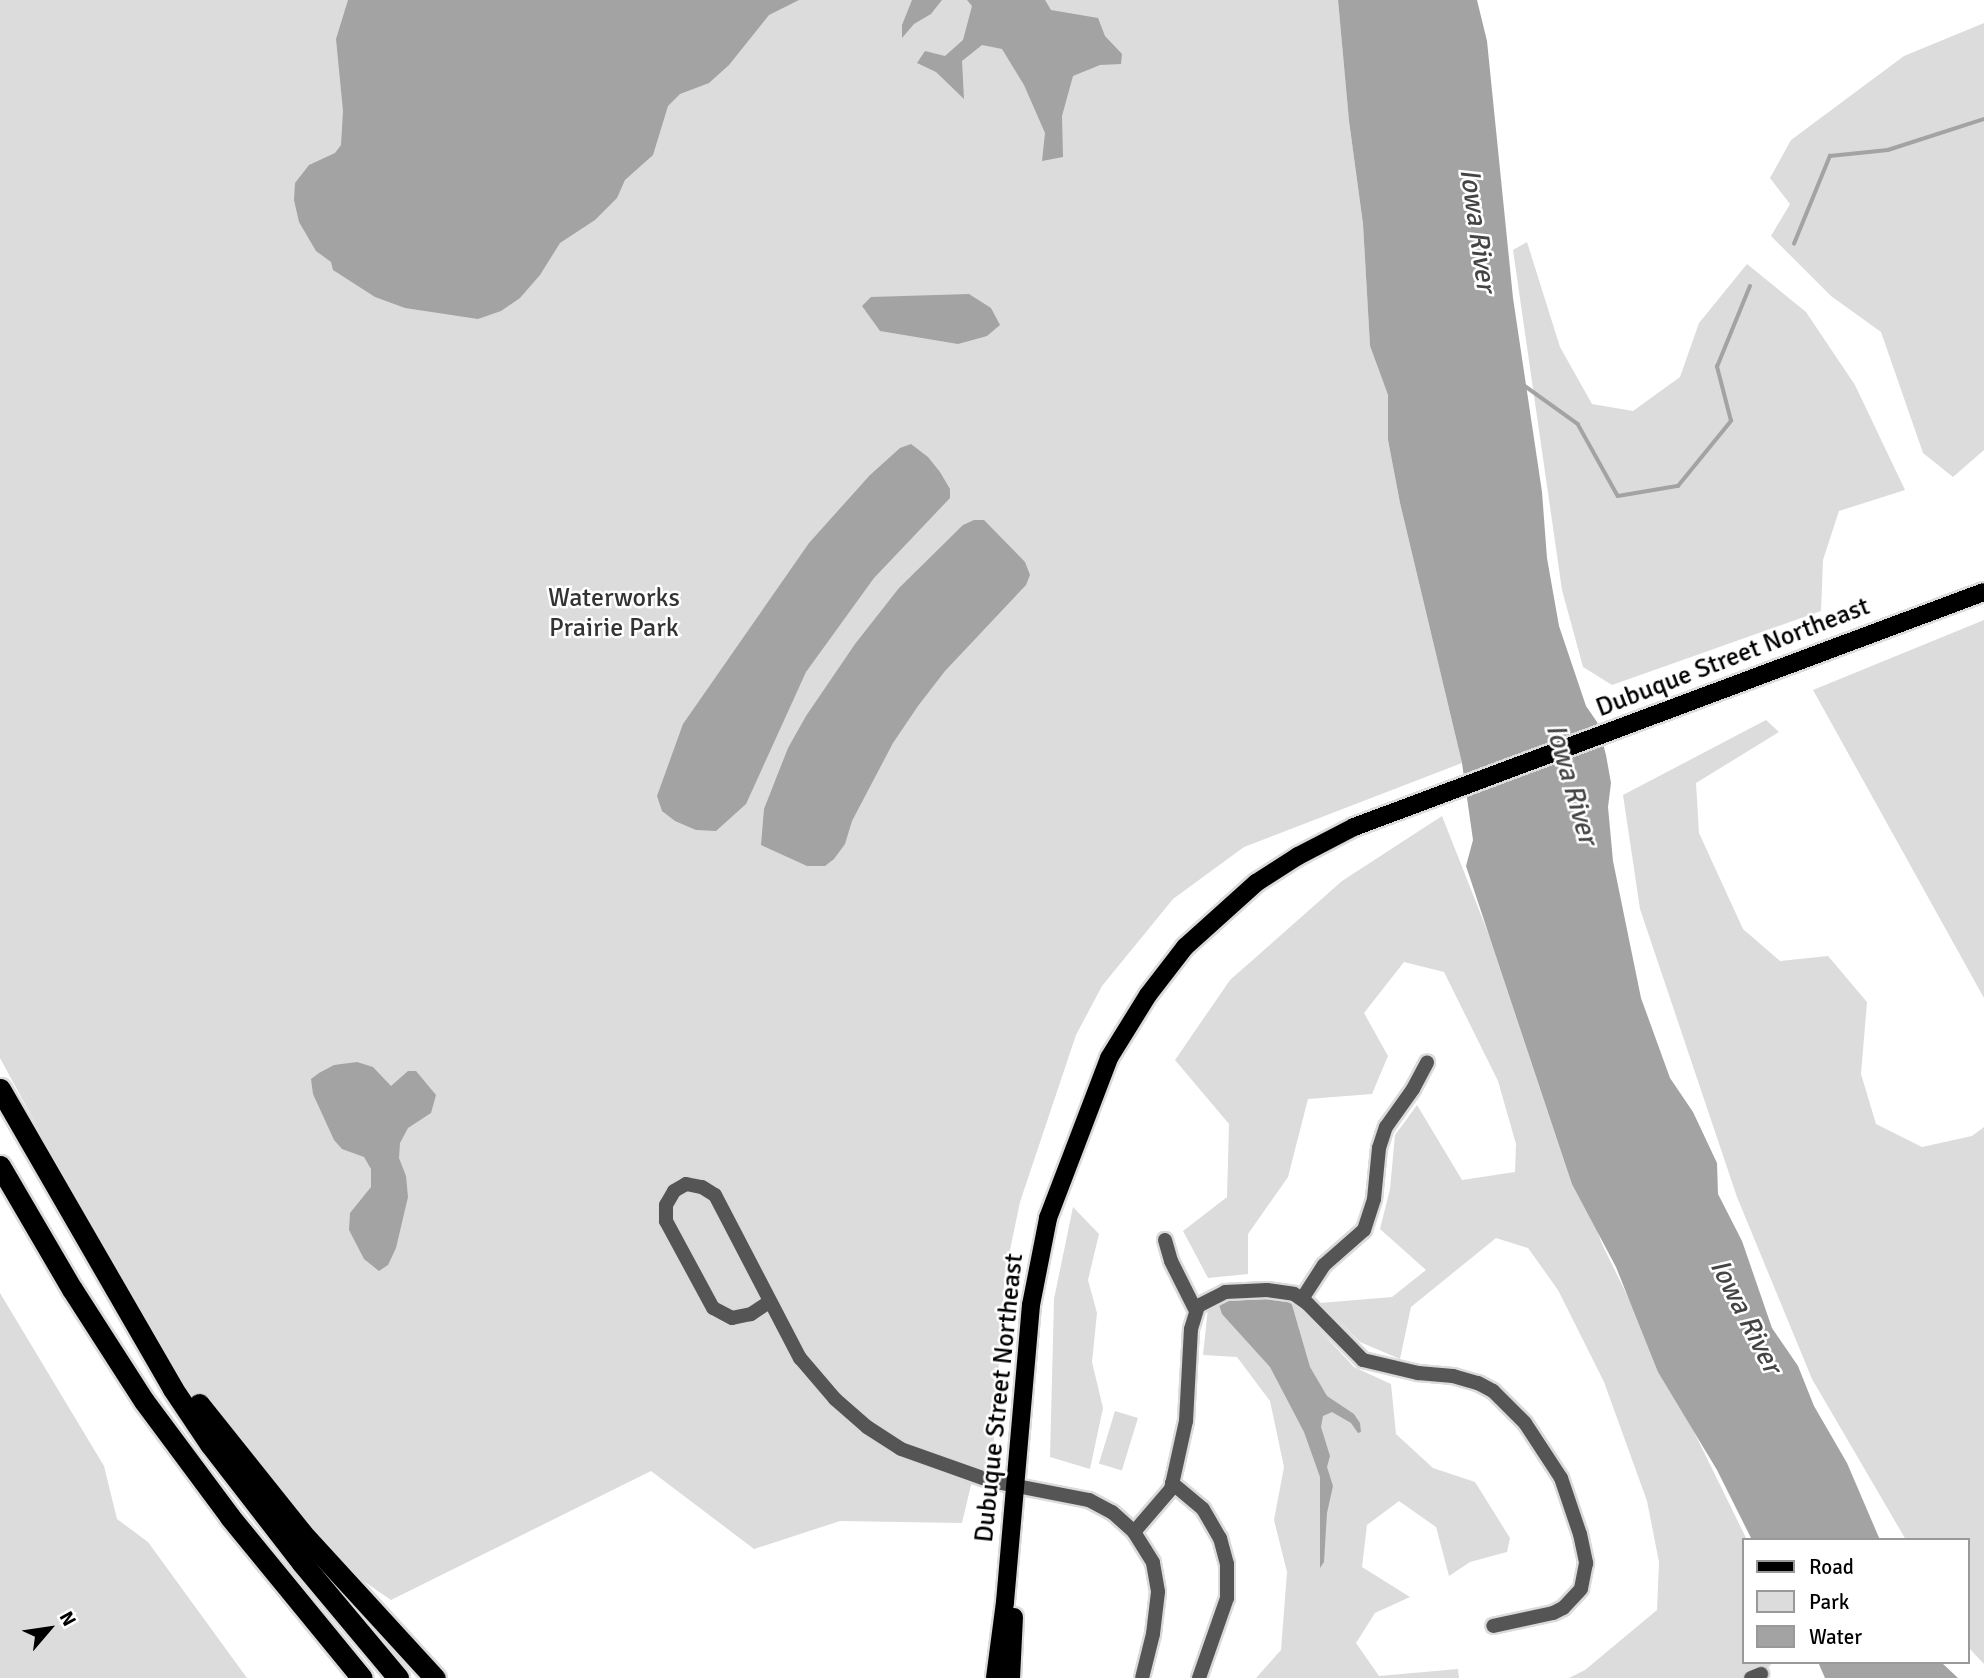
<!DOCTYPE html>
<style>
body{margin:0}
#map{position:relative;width:1984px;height:1678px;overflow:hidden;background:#fff;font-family:Signika,sans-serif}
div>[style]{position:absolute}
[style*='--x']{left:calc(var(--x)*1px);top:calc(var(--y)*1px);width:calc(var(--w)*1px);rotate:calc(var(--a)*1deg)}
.green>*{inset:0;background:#dcdcdc;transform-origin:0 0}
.water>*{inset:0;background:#a3a3a3}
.stream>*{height:3.5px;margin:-1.75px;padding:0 1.75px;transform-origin:1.75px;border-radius:1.75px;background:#a3a3a3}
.roads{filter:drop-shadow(2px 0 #dbdbdb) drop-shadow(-2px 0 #dbdbdb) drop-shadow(0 2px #dbdbdb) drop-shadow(0 -2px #dbdbdb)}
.minor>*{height:14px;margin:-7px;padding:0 7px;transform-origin:7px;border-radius:7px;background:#555}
.major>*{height:18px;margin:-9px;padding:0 9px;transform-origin:9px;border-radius:9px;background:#000}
.highway>*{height:21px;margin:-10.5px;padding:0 10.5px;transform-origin:10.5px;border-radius:10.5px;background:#000}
span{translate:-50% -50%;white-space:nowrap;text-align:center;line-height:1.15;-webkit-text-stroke:5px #fff;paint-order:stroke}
.park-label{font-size:26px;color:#333}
.street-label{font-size:26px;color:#000}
.water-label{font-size:28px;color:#444;font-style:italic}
.legend{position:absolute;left:1742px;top:1538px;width:228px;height:126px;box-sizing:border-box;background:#fff;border:2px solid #999;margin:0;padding:9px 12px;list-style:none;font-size:21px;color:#000}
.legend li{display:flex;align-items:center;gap:14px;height:35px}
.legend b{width:35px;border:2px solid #999}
.north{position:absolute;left:14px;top:1594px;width:70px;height:70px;-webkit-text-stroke:5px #fff;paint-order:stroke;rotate:61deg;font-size:19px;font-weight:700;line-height:28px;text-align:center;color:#000}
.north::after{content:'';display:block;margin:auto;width:24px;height:32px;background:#000;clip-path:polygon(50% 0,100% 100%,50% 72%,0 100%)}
</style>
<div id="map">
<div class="green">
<div style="clip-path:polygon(0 0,1338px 0,1349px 121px,1363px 224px,1370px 346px,1388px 395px,1388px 440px,1400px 503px,1462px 763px,1244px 847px,1173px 899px,1102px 986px,1076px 1035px,1020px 1202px,1005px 1274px,991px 1481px,979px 1477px,971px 1485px,962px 1523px,840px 1521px,754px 1549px,651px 1471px,391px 1600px,314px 1547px,161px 1356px,0 1058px)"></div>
<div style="clip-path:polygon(1984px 23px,1984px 450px,1953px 477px,1923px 453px,1881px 332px,1831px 296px,1771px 236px,1790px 204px,1770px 178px,1791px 140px,1904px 56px)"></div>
<div style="clip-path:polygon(1527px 242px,1560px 347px,1592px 404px,1633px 411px,1680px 377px,1699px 323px,1747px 264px,1806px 312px,1855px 385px,1905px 490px,1839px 511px,1823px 560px,1821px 611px,1612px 685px,1583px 667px,1562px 590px,1513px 250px)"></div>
<div style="clip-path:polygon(1984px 620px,1984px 998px,1813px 690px)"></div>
<div style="clip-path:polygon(1766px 720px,1779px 732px,1696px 783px,1699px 833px,1743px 929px,1780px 961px,1828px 956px,1867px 1002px,1861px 1074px,1876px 1124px,1922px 1147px,1972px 1136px,1984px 1127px,1984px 1664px,1968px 1647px,1968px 1540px,1906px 1540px,1812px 1379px,1737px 1197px,1640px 909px,1623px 795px)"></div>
<div style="clip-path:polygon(1442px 816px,1515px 1001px,1602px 1244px,1747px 1540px,1744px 1540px,1744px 1662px,1773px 1662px,1760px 1678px,1569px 1678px,1585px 1670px,1657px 1610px,1659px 1562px,1647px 1501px,1604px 1382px,1558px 1290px,1528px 1248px,1496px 1238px,1411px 1307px,1400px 1359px,1360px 1342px,1320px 1303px,1392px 1297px,1426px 1270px,1380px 1229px,1390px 1189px,1395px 1135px,1417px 1105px,1462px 1180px,1515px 1172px,1516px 1144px,1498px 1081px,1444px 972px,1404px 962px,1364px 1013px,1388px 1056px,1372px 1094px,1308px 1099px,1288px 1177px,1248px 1234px,1248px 1274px,1208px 1278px,1183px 1231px,1227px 1197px,1229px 1124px,1175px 1060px,1230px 980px,1342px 881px)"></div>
<div style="clip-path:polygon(1073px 1207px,1099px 1234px,1088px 1280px,1097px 1313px,1092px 1362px,1103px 1408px,1090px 1469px,1050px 1457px,1054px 1299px)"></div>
<div style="clip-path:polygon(0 1293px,104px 1466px,117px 1519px,148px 1542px,247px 1678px,0 1678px)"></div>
<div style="clip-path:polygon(1290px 1298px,1354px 1367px,1391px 1384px,1396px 1434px,1433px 1468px,1475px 1482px,1510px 1538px,1507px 1552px,1470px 1562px,1449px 1576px,1436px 1527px,1399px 1501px,1367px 1525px,1362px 1567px,1410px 1597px,1375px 1613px,1356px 1643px,1379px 1676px,1458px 1669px,1459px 1678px,1256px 1678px,1281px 1650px,1287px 1572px,1274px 1520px,1284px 1467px,1270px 1401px,1237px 1357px,1203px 1355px,1208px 1307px)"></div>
<div style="left:1115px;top:1411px;width:24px;height:55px;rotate:17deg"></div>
</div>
<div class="water">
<div style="clip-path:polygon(348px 0,799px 0,769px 15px,729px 65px,709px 83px,680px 94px,668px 106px,653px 155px,625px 180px,617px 198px,595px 220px,560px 243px,540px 275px,520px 298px,501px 311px,478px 319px,405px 308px,375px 297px,333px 270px,331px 262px,316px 251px,299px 222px,294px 200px,295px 183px,309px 165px,335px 153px,341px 145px,343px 111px,336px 39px)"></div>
<div style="clip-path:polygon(912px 0,942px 0,931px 14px,914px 24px,902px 38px,902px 25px)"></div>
<div style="clip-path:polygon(967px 0,1045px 0,1051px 10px,1098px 18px,1105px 36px,1122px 54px,1121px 64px,1100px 65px,1073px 76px,1062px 116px,1063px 157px,1042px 161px,1045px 133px,1024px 85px,1002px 49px,982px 45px,962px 61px,964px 99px,936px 72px,917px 63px,925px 51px,945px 56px,963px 40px,972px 6px)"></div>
<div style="clip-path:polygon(1338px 0,1477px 0,1487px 41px,1513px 298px,1542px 492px,1547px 558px,1559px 626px,1586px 706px,1597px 722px,1606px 755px,1611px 783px,1608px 807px,1613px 861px,1641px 998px,1670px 1078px,1693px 1112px,1717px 1163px,1718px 1194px,1742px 1241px,1772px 1328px,1798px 1366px,1814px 1406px,1847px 1463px,1880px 1540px,1752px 1540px,1717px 1470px,1658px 1372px,1616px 1267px,1572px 1184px,1466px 866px,1473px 840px,1462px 763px,1400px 503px,1388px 440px,1388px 395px,1370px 346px,1363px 224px,1349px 121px)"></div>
<div style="clip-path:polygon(969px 294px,991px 308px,1000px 325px,987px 336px,958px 344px,880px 331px,862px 306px,871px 297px)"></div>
<div style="clip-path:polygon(911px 444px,928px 457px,940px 472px,950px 489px,950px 498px,874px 578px,806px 672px,746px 804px,716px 831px,696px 830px,675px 821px,662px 811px,657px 796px,683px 724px,809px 543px,870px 475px,900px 448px)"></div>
<div style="clip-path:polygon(974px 520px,984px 520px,1025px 562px,1030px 575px,1026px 585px,945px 671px,918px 706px,893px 743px,852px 821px,845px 844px,834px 859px,825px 866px,807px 866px,761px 845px,764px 809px,788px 748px,806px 716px,855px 644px,899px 588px,963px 525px)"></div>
<div style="clip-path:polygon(357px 1062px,373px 1067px,391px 1086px,408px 1071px,416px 1071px,436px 1095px,431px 1113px,408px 1128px,400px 1143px,399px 1158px,406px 1176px,408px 1197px,396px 1248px,388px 1265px,379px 1271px,364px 1259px,349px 1230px,350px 1213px,371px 1187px,371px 1169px,364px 1157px,342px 1149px,334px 1140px,313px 1094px,311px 1079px,319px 1073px,334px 1065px)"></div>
<div style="clip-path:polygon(1234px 1295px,1290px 1298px,1310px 1367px,1327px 1396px,1354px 1414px,1360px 1423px,1361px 1432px,1358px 1433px,1351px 1423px,1332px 1412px,1323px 1416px,1321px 1427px,1330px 1456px,1327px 1467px,1333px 1486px,1327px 1513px,1324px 1562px,1320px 1568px,1320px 1477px,1304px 1432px,1270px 1367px,1222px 1314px,1219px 1305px)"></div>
<div style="clip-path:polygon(1818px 1662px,1941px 1662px,1958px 1678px,1825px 1678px)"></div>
</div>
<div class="stream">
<div style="--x:1794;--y:244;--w:95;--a:-67.8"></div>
<div style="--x:1830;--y:156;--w:58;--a:-5.9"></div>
<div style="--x:1888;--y:150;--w:101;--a:-17.9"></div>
<div style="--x:1525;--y:386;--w:65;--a:35.6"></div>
<div style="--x:1578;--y:424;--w:82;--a:60.9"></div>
<div style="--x:1618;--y:496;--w:61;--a:-9.5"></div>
<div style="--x:1678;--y:486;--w:84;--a:-50.8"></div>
<div style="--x:1731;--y:421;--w:56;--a:-104.5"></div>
<div style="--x:1717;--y:367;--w:87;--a:-67.8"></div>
</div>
<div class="roads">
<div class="minor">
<div style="--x:1165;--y:1240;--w:22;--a:74"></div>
<div style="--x:1171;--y:1261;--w:56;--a:63.4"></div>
<div style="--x:1302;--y:1299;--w:40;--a:-57.1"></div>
<div style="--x:1324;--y:1265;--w:53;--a:-41.2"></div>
<div style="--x:1364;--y:1230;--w:33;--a:-72"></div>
<div style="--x:1374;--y:1199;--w:51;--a:-84.4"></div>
<div style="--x:1379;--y:1148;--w:22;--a:-72"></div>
<div style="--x:1386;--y:1127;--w:47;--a:-54.6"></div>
<div style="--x:1413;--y:1089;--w:30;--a:-62"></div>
<div style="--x:769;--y:1302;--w:22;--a:146"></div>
<div style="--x:751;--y:1314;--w:19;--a:168"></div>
<div style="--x:732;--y:1318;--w:21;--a:-152"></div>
<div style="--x:713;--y:1308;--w:99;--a:-118.4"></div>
<div style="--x:666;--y:1221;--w:16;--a:-90"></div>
<div style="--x:666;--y:1205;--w:16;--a:-60"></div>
<div style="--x:674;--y:1191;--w:14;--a:-30"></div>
<div style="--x:686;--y:1184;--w:16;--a:11"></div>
<div style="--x:702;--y:1187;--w:15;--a:32"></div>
<div style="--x:715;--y:1195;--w:184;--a:62.5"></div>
<div style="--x:800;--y:1358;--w:54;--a:49.5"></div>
<div style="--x:835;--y:1399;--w:43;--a:41.2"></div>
<div style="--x:867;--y:1427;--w:40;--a:32.9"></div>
<div style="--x:901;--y:1449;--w:96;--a:19.6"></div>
<div style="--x:991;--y:1481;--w:100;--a:11"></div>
<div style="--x:1089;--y:1500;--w:26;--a:28"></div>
<div style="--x:1112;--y:1512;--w:30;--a:42"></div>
<div style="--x:1134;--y:1532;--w:36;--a:58"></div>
<div style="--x:1153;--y:1563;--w:29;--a:80"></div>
<div style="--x:1158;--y:1592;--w:42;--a:96.8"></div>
<div style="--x:1153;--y:1634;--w:45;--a:104"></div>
<div style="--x:1172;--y:1483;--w:40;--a:40"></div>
<div style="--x:1203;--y:1509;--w:34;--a:60"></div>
<div style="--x:1220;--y:1538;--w:27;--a:75"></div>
<div style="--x:1227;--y:1564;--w:34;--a:90"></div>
<div style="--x:1227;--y:1598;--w:85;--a:109.3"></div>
<div style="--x:1134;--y:1532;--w:57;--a:-49.3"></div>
<div style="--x:1171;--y:1489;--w:70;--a:-77.6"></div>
<div style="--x:1186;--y:1421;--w:92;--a:-86.9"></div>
<div style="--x:1191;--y:1329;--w:24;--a:-73"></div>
<div style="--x:1198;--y:1306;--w:30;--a:-27"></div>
<div style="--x:1225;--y:1292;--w:42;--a:-2.7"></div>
<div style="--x:1267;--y:1290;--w:27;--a:8"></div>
<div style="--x:1294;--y:1294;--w:16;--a:35"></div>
<div style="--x:1307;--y:1303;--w:80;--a:45.5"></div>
<div style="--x:1363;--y:1360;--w:57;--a:13.3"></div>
<div style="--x:1418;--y:1373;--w:35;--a:5"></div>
<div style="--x:1453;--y:1376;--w:26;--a:16"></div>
<div style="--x:1478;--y:1383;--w:17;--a:28"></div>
<div style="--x:1493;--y:1391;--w:45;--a:45"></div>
<div style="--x:1525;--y:1423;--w:66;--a:56.8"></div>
<div style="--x:1561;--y:1478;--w:59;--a:71.3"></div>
<div style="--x:1580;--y:1534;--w:30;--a:78"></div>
<div style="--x:1586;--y:1563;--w:26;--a:101"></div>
<div style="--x:1581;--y:1589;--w:26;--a:133"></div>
<div style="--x:1563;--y:1608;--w:11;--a:153"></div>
<div style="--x:1553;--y:1613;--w:61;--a:167.8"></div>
<div style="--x:1751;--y:1678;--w:11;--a:-22"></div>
</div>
<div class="major">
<div style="--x:995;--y:1678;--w:77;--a:-82.5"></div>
<div style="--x:1005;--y:1602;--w:298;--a:-85"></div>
<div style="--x:1031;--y:1305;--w:89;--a:-78.9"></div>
<div style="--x:1048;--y:1218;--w:171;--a:-69.1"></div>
<div style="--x:1109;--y:1058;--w:74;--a:-58.2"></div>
<div style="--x:1148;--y:995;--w:61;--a:-52.4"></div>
<div style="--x:1185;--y:947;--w:96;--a:-42"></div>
<div style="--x:1256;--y:883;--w:50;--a:-32.7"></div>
<div style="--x:1298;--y:856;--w:63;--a:-27.4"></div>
<div style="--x:1354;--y:827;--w:672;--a:-20.46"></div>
<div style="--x:1011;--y:1678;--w:61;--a:-87.2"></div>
</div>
<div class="highway">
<div style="--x:0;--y:1089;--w:346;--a:60"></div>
<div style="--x:173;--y:1389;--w:66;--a:56.1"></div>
<div style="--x:210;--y:1444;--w:150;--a:52.3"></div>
<div style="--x:302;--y:1563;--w:150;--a:50.1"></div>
<div style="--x:0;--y:1166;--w:143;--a:59.7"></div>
<div style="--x:72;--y:1289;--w:133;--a:57.3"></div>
<div style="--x:144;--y:1401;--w:144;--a:53.4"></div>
<div style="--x:230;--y:1517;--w:208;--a:50.7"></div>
<div style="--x:199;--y:1404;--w:164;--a:51.4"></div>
<div style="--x:301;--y:1532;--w:198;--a:47.5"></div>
</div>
</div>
<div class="park-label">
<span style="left:614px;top:614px">Waterworks<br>Prairie Park</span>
</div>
<div class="street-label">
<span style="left:1733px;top:658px;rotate:-21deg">Dubuque Street Northeast</span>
<span style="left:1000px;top:1398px;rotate:-84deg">Dubuque Street Northeast</span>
</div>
<div class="water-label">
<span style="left:1478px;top:230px;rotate:82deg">Iowa River</span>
<span style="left:1572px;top:784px;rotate:74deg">Iowa River</span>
<span style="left:1746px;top:1316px;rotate:63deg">Iowa River</span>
</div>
<ul class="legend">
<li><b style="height:9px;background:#000"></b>Road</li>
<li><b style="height:19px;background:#dcdcdc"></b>Park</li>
<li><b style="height:19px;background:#a3a3a3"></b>Water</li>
</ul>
<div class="north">N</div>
</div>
